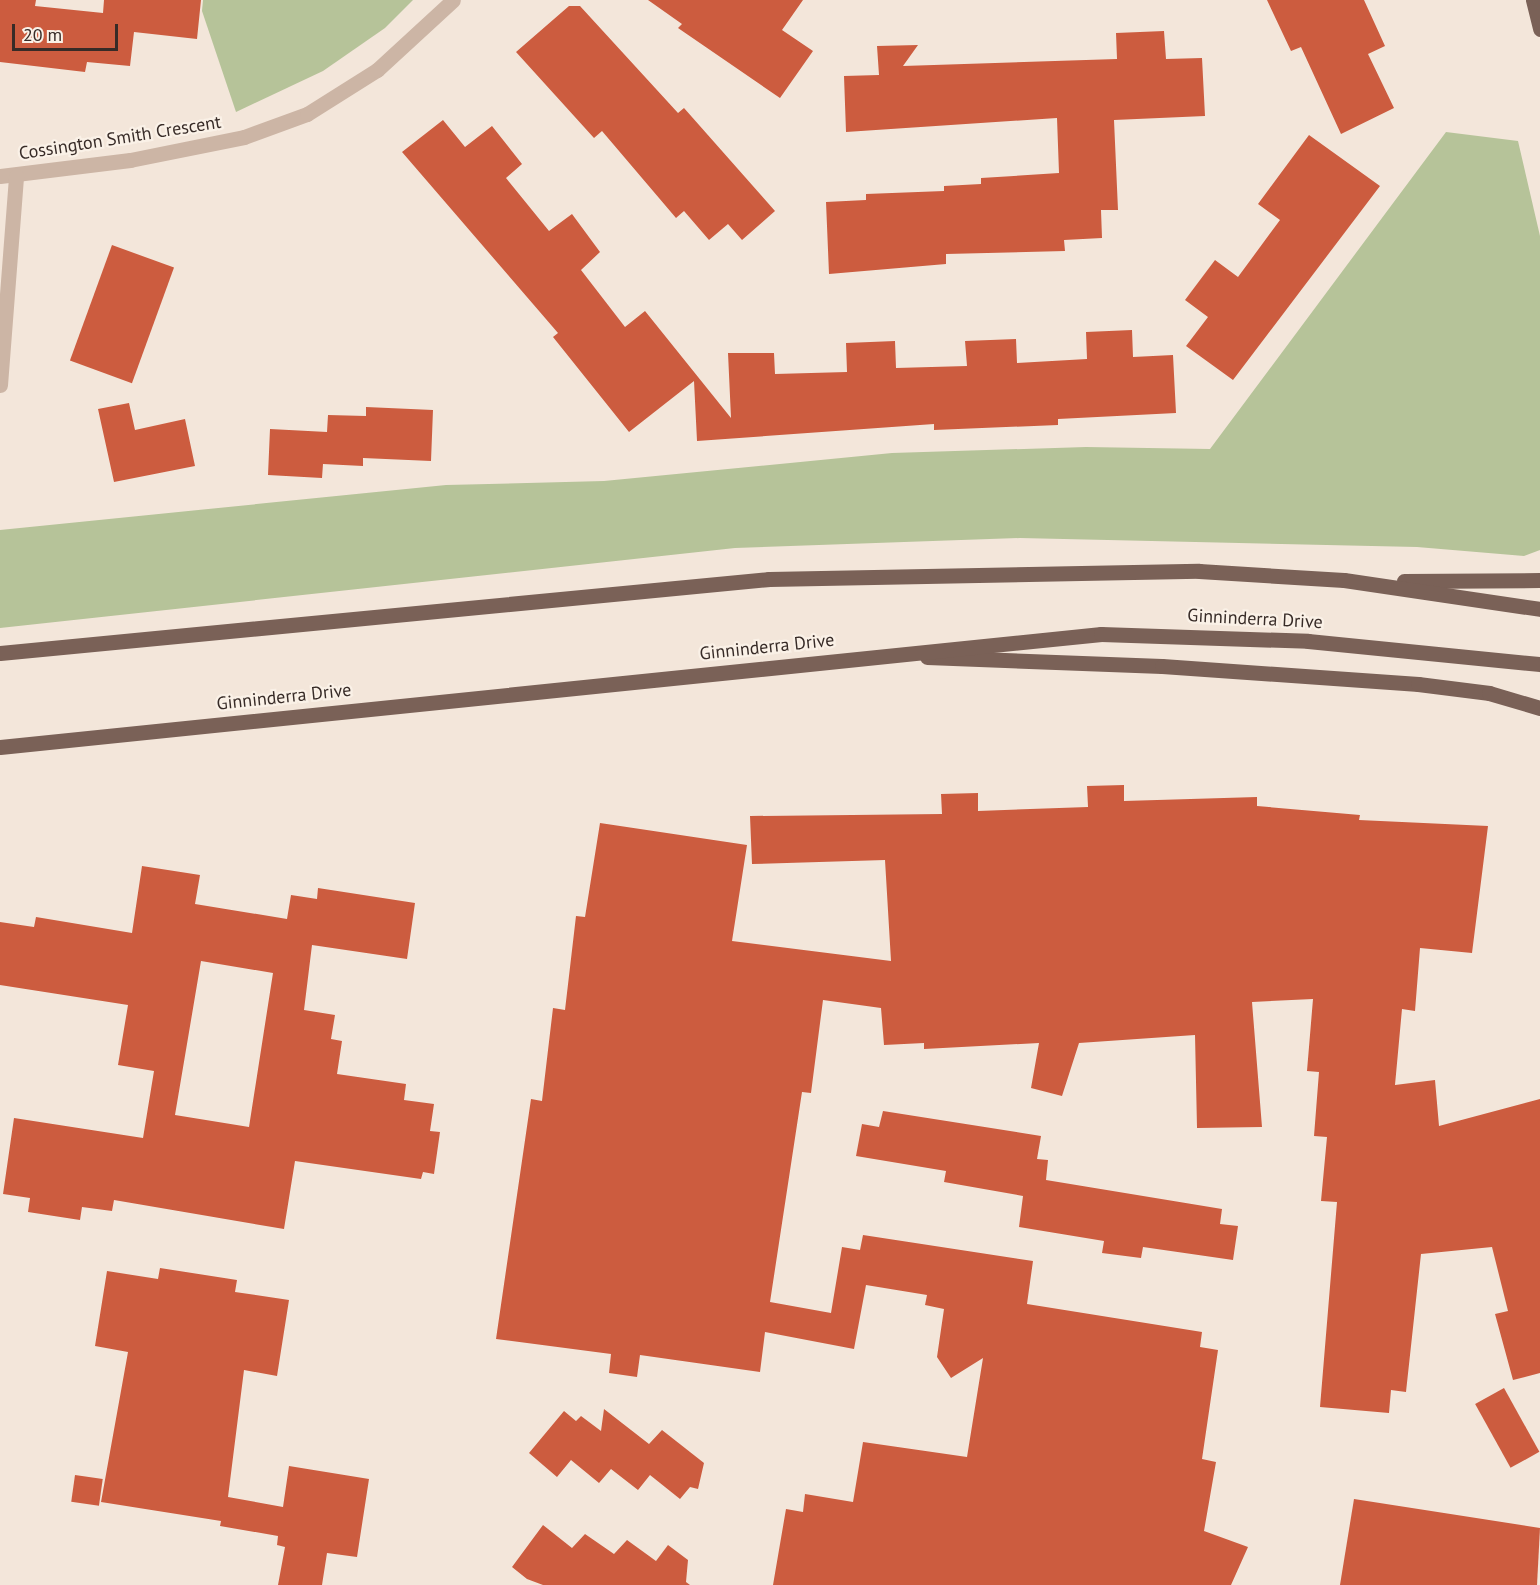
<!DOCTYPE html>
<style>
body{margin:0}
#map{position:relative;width:1540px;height:1585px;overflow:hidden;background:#f3e6da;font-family:"PT Sans",sans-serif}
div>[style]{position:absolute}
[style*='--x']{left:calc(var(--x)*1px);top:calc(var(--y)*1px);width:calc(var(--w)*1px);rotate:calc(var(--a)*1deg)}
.green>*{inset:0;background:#b6c399}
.building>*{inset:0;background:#cc5c3f;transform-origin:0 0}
.minor>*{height:15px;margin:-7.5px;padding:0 7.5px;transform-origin:7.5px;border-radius:7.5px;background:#ccb5a5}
.major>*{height:15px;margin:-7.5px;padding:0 7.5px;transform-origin:7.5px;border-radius:7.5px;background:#7a6157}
span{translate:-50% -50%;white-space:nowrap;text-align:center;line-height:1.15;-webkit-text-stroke:4.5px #faf1e7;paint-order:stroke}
.street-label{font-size:18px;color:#372b27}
.scale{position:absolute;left:12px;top:24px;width:106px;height:27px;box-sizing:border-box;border:3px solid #372b27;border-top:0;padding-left:8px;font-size:18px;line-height:21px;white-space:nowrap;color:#372b27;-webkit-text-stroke:4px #faf1e7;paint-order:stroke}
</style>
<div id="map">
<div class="green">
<div style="clip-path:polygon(203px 0,413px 0,385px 28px,323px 71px,236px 112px,202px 11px)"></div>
<div style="clip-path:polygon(1446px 132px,1518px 141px,1540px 236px,1540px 550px,1524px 556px,1417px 547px,1020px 538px,735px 548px,0 628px,0 530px,446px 485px,604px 481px,892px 453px,1086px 447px,1210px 449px)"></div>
</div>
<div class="building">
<div style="clip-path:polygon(0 0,36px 0,35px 6px,103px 13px,104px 0,201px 0,197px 39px,134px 32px,130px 66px,87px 62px,85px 72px,0 62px)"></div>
<div style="clip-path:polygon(648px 0,803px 0,782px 30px,813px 51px,780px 98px,678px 28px,682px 24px)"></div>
<div style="clip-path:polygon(1267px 0,1364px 0,1385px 46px,1368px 54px,1394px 108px,1341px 134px,1301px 47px,1291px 51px)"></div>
<div style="clip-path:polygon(569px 6px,580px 6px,678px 113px,684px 108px,775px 211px,742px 240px,728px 224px,709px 240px,684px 211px,676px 218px,602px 131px,594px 138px,516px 52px)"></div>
<div style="clip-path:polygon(1164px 31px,1166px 59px,1202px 58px,1205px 116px,1114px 120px,1118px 210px,1101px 210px,1102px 238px,1064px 240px,1065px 251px,946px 254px,946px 264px,829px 274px,826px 202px,866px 200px,866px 194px,944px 191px,944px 186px,981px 184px,981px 178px,1059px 173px,1057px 118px,846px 132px,844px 76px,879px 75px,877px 46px,918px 45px,903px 66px,1117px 59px,1116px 33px)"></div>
<div style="clip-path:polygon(443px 120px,465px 147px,492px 126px,522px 164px,506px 178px,549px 231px,572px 214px,600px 252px,581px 270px,625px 327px,645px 311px,731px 418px,728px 353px,774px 353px,775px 374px,847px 372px,846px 343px,895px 341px,896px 368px,967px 366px,965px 341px,1016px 339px,1017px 363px,1087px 359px,1086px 332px,1132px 330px,1133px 357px,1173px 355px,1176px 413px,1058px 419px,1058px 425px,934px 430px,934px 424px,697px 441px,694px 381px,629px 432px,553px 337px,558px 333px,402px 152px)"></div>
<div style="clip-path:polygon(1309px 135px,1380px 186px,1233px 380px,1186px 346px,1208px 317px,1185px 300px,1215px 260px,1238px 277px,1280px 220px,1258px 204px)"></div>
<div style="left:112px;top:245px;width:66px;height:123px;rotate:20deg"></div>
<div style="clip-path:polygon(129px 403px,135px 430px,185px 419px,195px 466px,114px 482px,98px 409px)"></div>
<div style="clip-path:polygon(366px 407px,433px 410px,431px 461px,363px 458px,363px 466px,323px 464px,322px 478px,268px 475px,270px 429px,327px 432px,328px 415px,366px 416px)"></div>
<div style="clip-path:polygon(1124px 785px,1124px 801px,1257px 797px,1257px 806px,1360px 815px,1359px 820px,1488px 826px,1472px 953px,1420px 948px,1415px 1011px,1402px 1009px,1395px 1085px,1435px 1080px,1439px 1126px,1540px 1099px,1540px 1373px,1513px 1380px,1495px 1314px,1508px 1311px,1492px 1247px,1421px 1254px,1406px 1392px,1391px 1390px,1389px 1413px,1320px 1407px,1337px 1202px,1321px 1201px,1327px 1137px,1314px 1136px,1319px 1072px,1307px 1071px,1313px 999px,1252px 1002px,1262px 1127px,1197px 1128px,1195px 1035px,1079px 1043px,1062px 1096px,1031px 1088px,1039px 1043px,924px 1049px,924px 1043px,884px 1045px,881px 1008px,823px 1000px,811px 1093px,802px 1092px,770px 1302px,831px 1313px,842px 1247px,860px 1250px,863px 1235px,1033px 1261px,1027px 1304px,1202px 1332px,1200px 1347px,1218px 1350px,1202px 1459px,1216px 1462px,1204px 1531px,1248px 1547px,1231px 1585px,773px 1585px,786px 1509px,803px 1512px,805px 1494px,853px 1502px,863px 1442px,967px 1457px,983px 1358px,951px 1378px,937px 1357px,944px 1309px,925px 1305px,927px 1295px,866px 1285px,854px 1349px,765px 1332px,760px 1372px,640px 1355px,637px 1377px,609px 1373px,611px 1354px,496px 1339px,531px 1099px,542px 1101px,553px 1008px,565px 1010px,576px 916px,585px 917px,600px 823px,747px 845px,732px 941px,891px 961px,885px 860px,752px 864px,750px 816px,942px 814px,941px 794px,978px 793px,978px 811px,1088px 807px,1087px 786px)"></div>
<div style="clip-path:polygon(evenodd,142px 866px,200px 875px,195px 904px,287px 919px,291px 895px,317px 899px,318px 888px,415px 903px,407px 959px,312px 945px,304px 1010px,335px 1015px,331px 1039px,342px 1041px,337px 1074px,406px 1084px,404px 1100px,434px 1104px,430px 1131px,440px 1132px,434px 1174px,423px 1172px,421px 1179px,295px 1161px,284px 1229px,114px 1200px,112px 1211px,82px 1207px,80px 1220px,28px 1212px,30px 1198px,3px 1194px,14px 1118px,143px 1138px,154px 1071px,118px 1065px,128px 1005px,0 985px,0 922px,34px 927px,36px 917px,132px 933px,142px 866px,201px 961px,273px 973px,249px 1127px,175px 1115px,201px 961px)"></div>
<div style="clip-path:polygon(883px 1111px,1041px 1136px,1037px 1159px,1048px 1160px,1046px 1180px,1222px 1209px,1220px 1224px,1238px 1226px,1233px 1260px,1143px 1247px,1141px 1258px,1102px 1253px,1104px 1241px,1019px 1227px,1023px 1196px,944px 1182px,946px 1171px,856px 1156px,862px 1124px,879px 1127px)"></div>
<div style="clip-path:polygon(160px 1268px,237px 1280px,235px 1292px,289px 1300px,277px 1376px,244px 1370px,228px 1497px,283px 1507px,289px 1466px,369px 1479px,357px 1557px,327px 1553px,322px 1585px,278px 1585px,285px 1547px,277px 1545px,278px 1536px,220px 1526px,221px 1521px,101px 1502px,128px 1352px,95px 1346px,107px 1271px,158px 1279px)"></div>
<div style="left:1504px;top:1388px;width:73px;height:33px;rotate:61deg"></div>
<div style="clip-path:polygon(604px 1409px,649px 1444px,662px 1430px,704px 1463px,698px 1489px,690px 1487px,680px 1499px,650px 1475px,638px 1490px,611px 1469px,599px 1483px,571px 1460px,557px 1477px,529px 1453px,564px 1411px,576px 1421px,581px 1416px,601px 1431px)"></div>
<div style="left:75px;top:1475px;width:28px;height:27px;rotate:8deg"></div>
<div style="clip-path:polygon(1354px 1499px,1540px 1528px,1537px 1585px,1340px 1585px)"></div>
<div style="clip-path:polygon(543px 1525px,572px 1548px,585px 1534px,614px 1554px,627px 1540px,656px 1561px,668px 1545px,688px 1560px,686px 1582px,690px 1585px,543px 1585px,527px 1579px,512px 1567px)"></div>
</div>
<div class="minor">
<div style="--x:0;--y:176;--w:131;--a:-7"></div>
<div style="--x:130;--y:160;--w:116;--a:-11.4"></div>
<div style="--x:244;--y:137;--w:67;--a:-20.1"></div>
<div style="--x:307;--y:114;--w:83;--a:-32.2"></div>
<div style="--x:377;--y:70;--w:103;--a:-42.6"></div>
<div style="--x:0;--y:385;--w:210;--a:-85.6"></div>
</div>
<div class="major">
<div style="--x:1533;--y:0;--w:30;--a:76"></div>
<div style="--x:1404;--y:581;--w:136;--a:-0.4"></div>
<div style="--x:0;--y:653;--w:773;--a:-5.5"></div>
<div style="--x:769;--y:579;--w:430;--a:-1.1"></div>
<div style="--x:1199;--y:571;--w:145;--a:3.6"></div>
<div style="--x:1344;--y:580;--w:198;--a:8.4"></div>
<div style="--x:927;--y:657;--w:235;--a:2.2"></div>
<div style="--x:1162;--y:666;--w:257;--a:4"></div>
<div style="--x:1418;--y:684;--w:72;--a:7.2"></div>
<div style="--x:1489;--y:693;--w:53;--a:16.4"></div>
<div style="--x:0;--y:747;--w:1107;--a:-5.86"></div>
<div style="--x:1101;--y:634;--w:207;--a:1.9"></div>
<div style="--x:1308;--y:641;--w:233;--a:5.7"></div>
</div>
<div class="street-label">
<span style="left:120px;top:138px;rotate:-9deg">Cossington Smith Crescent</span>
<span style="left:1255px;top:619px;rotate:3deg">Ginninderra Drive</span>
<span style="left:767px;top:647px;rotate:-6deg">Ginninderra Drive</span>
<span style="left:284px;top:697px;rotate:-6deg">Ginninderra Drive</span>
</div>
<div class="scale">20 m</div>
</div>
